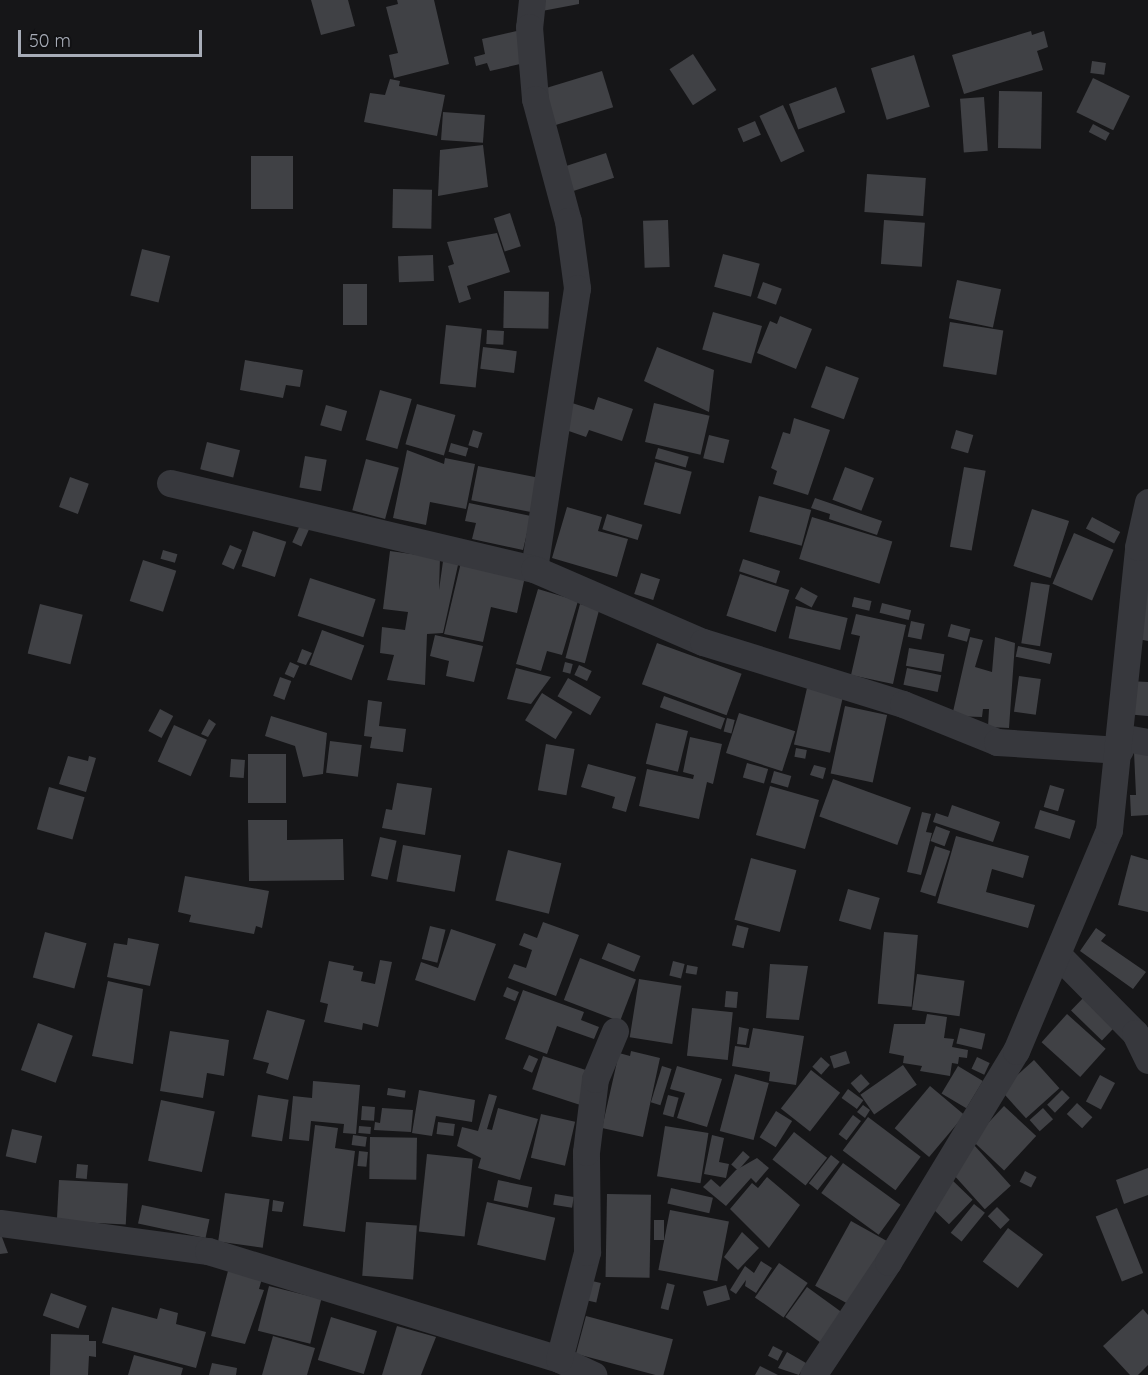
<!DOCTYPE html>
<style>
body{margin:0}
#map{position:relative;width:1148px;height:1375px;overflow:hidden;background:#161618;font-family:Quicksand,sans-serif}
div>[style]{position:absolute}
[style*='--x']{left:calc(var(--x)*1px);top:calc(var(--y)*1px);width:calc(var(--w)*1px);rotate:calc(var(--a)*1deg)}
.building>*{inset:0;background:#404145;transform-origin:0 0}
.street>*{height:27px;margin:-13.5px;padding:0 13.5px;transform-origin:13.5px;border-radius:13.5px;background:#37383d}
span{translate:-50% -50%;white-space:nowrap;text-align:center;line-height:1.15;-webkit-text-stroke:5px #111113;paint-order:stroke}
.scale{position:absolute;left:18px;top:30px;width:184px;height:27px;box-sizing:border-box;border:3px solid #a8adb8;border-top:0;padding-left:8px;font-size:18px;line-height:21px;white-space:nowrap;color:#a8adb8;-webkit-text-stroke:4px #111113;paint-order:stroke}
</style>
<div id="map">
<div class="building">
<div style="clip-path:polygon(311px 0,348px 0,355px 26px,321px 35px)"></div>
<div style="clip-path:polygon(397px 0,434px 0,449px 64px,394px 78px,389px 55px,398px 53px,386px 7px,398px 4px)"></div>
<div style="clip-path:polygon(540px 0,579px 0,579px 4px,542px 11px)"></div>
<div style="clip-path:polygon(521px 30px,529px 62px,490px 71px,487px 63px,476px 66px,474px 57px,485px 54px,482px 39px)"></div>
<div style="clip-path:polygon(1031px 31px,1032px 35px,1044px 31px,1048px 47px,1037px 51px,1043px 70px,964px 94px,952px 55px)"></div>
<div style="left:693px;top:54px;width:43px;height:28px;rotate:57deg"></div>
<div style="left:914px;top:55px;width:54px;height:45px;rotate:73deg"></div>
<div style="left:1092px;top:61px;width:14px;height:12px;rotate:8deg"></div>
<div style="left:602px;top:71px;width:38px;height:60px;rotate:73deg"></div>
<div style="left:1093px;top:78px;width:41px;height:38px;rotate:26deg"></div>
<div style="clip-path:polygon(390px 79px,400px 81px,399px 86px,445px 95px,437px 136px,364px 122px,370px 93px,385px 95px)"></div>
<div style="left:836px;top:87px;width:27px;height:50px;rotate:70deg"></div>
<div style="left:999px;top:91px;width:43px;height:57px;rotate:1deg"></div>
<div style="left:984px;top:97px;width:54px;height:24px;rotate:86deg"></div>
<div style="left:783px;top:105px;width:51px;height:26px;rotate:65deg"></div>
<div style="left:443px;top:112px;width:42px;height:28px;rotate:4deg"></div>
<div style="left:755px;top:121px;width:15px;height:19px;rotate:67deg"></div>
<div style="left:1093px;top:124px;width:19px;height:9px;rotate:28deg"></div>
<div style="clip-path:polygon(483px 145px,488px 187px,438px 196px,440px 150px)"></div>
<div style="left:606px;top:153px;width:26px;height:46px;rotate:72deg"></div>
<div style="left:251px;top:156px;width:42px;height:53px"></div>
<div style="left:867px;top:174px;width:59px;height:38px;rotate:4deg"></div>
<div style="left:393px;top:189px;width:39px;height:39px;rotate:1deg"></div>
<div style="left:510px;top:213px;width:35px;height:17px;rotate:72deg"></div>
<div style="left:668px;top:220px;width:47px;height:25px;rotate:88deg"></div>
<div style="left:884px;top:220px;width:41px;height:44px;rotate:4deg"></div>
<div style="clip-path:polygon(497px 233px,510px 272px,467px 286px,471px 299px,459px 303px,448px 266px,454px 264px,447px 242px)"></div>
<div style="left:142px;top:249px;width:29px;height:48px;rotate:14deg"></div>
<div style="left:723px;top:254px;width:38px;height:34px;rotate:15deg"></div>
<div style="left:433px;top:255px;width:26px;height:35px;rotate:88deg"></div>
<div style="left:957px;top:280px;width:45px;height:39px;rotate:12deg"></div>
<div style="left:763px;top:282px;width:20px;height:17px;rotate:20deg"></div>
<div style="left:343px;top:284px;width:24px;height:41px"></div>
<div style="left:504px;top:291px;width:45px;height:37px;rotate:1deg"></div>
<div style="left:713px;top:312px;width:51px;height:39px;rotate:16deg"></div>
<div style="clip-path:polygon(780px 316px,812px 329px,796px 369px,757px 353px,770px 321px,777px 324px)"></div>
<div style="left:950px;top:322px;width:54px;height:45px;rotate:9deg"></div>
<div style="left:446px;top:325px;width:36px;height:59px;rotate:6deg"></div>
<div style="left:487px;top:330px;width:17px;height:14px;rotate:3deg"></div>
<div style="left:483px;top:347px;width:34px;height:22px;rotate:7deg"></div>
<div style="clip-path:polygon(657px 347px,714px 370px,709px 412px,644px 381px)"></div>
<div style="clip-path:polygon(245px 360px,303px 370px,300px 387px,286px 385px,283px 398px,240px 390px)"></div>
<div style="left:826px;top:366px;width:35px;height:44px;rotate:20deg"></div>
<div style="left:380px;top:390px;width:33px;height:52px;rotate:16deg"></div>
<div style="clip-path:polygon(598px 397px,633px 409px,622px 441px,589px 430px,586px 437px,563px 429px,572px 403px,594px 410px)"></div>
<div style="left:654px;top:403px;width:57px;height:40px;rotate:13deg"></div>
<div style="left:417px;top:404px;width:40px;height:42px;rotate:16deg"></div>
<div style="left:326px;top:405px;width:22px;height:21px;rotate:16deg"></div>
<div style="clip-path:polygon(794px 418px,830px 430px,808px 495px,773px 484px,777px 471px,771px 468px,783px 432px,790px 434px)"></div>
<div style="left:473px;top:430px;width:10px;height:16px;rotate:17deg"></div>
<div style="left:956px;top:430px;width:18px;height:19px;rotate:16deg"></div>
<div style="left:709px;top:435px;width:21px;height:24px;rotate:14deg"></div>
<div style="left:207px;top:442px;width:34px;height:28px;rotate:14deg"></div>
<div style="left:451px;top:443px;width:18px;height:9px;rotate:16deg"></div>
<div style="left:658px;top:448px;width:32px;height:11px;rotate:16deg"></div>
<div style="clip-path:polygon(407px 450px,444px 464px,445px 458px,475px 464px,466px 509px,430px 502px,426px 525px,393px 518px)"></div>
<div style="left:305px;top:456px;width:22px;height:32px;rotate:10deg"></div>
<div style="left:366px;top:459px;width:34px;height:53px;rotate:15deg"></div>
<div style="left:655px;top:462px;width:38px;height:44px;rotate:15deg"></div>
<div style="left:478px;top:466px;width:63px;height:35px;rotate:11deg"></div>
<div style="left:845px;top:467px;width:31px;height:35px;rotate:21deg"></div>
<div style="left:964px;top:467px;width:22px;height:81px;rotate:10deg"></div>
<div style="left:70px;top:477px;width:20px;height:32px;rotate:20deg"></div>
<div style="left:759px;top:496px;width:54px;height:37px;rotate:15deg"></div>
<div style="clip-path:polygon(815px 498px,882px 521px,877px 535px,829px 519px,830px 514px,811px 508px)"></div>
<div style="clip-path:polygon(469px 503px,531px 516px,523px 550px,472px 539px,476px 523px,465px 521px)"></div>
<div style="clip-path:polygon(567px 507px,602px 517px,598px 531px,628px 539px,617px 577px,552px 558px)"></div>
<div style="left:1032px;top:509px;width:39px;height:60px;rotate:18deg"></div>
<div style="left:607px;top:514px;width:37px;height:16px;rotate:17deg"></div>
<div style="left:812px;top:517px;width:84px;height:44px;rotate:17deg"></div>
<div style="left:1092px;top:517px;width:32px;height:13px;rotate:28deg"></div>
<div style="left:300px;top:525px;width:10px;height:19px;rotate:24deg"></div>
<div style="left:253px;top:531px;width:35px;height:37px;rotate:18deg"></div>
<div style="left:1074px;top:533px;width:43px;height:55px;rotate:23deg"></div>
<div style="left:230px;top:545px;width:13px;height:21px;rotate:23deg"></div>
<div style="left:163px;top:550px;width:15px;height:9px;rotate:16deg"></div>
<div style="clip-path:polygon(390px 551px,440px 558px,439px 590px,444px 554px,460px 556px,443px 633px,427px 634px,425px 685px,387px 680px,394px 655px,380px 653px,382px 627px,405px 630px,408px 612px,383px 609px)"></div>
<div style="clip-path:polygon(462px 558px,526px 572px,517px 613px,491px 607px,483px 642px,444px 634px)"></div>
<div style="left:743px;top:559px;width:39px;height:13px;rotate:18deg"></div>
<div style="left:143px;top:560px;width:35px;height:43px;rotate:18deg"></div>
<div style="left:641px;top:573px;width:20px;height:22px;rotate:18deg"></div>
<div style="left:740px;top:574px;width:52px;height:44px;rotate:18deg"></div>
<div style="left:310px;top:578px;width:69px;height:40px;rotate:18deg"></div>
<div style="left:1031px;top:582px;width:19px;height:62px;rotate:9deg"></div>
<div style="clip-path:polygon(1145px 585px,1148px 585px,1148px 641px,1133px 638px)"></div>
<div style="left:801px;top:587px;width:19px;height:13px;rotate:28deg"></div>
<div style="clip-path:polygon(538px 589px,578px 601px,562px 655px,547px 651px,541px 671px,516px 664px)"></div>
<div style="left:854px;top:597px;width:18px;height:10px;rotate:13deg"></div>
<div style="left:882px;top:603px;width:30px;height:10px;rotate:14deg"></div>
<div style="left:40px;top:604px;width:44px;height:51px;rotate:14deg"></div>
<div style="left:580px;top:604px;width:20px;height:56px;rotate:15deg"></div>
<div style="left:796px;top:606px;width:53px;height:33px;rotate:13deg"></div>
<div style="clip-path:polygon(856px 614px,906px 625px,893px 684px,851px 675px,860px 636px,851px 634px)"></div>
<div style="left:911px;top:621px;width:14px;height:16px;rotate:12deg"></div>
<div style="left:951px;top:624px;width:20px;height:13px;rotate:15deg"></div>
<div style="left:322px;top:630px;width:45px;height:37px;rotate:20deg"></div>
<div style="clip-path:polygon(435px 635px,483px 646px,474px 682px,446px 676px,449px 661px,430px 656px)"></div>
<div style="clip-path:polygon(970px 637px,983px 640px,975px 667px,992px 672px,995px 637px,1015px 643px,1009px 728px,988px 727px,989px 709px,983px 709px,982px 717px,952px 716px)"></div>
<div style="left:657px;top:643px;width:90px;height:44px;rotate:20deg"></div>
<div style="left:1018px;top:646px;width:35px;height:11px;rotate:12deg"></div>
<div style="left:909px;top:648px;width:36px;height:18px;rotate:10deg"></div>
<div style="clip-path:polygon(302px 649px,312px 653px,306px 665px,297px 662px)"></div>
<div style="left:290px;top:662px;width:10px;height:13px;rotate:24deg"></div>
<div style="left:565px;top:662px;width:8px;height:10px;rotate:14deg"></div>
<div style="left:579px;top:665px;width:14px;height:11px;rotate:25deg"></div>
<div style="clip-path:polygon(516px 668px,551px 677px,531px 704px,507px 699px)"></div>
<div style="left:907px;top:668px;width:35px;height:17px;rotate:12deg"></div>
<div style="left:1019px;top:676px;width:22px;height:36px;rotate:8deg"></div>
<div style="left:280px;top:677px;width:12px;height:20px;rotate:20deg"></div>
<div style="left:568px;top:678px;width:38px;height:21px;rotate:30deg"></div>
<div style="clip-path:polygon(1128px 681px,1148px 682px,1148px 716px,1125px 714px)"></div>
<div style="left:807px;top:688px;width:37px;height:58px;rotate:13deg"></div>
<div style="left:542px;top:693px;width:36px;height:32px;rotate:32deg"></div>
<div style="left:664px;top:696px;width:65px;height:12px;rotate:20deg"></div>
<div style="clip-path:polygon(368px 700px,382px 702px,379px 726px,406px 729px,403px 752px,370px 748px,372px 737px,364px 736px)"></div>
<div style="left:845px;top:706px;width:43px;height:69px;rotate:12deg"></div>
<div style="left:160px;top:709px;width:15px;height:25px;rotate:28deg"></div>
<div style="left:739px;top:713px;width:59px;height:42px;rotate:18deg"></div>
<div style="clip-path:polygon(271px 716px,327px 733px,323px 774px,303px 777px,295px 746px,265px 736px)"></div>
<div style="left:727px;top:718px;width:8px;height:14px;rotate:14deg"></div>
<div style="clip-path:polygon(209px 719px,216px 724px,208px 737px,201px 734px)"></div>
<div style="left:656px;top:723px;width:33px;height:42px;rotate:14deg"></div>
<div style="left:174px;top:725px;width:36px;height:40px;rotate:24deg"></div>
<div style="clip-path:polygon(690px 737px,722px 744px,713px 784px,707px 782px,699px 819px,639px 806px,647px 769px,693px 779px,694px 775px,683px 772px)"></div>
<div style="left:330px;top:741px;width:32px;height:32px;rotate:7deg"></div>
<div style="left:546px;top:744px;width:29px;height:47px;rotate:10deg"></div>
<div style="left:796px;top:748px;width:11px;height:9px;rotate:10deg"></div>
<div style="clip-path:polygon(1134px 752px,1148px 752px,1148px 815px,1131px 816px,1130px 795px,1136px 795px)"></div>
<div style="left:248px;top:754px;width:38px;height:49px"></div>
<div style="clip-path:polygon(68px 756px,88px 761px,89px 756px,96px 758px,86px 792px,59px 784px)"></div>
<div style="left:231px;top:759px;width:14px;height:18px;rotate:4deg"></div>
<div style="left:747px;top:763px;width:22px;height:15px;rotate:16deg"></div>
<div style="clip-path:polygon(588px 764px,636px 777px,626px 812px,612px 808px,615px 797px,581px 787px)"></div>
<div style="clip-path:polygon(814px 765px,826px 768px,823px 779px,810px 775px)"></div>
<div style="left:774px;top:771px;width:18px;height:12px;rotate:16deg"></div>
<div style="left:833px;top:779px;width:83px;height:40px;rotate:20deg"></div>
<div style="clip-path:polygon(397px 783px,432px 788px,425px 835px,382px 828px,386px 809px,392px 810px)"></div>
<div style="left:1050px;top:785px;width:15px;height:23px;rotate:16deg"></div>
<div style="left:770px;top:786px;width:51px;height:51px;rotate:16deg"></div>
<div style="left:49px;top:787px;width:37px;height:44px;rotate:16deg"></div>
<div style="clip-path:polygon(952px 805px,1000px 822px,993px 842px,933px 822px,936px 813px,948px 817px)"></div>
<div style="left:1040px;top:810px;width:37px;height:19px;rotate:17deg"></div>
<div style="clip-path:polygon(922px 812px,931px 814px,926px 832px,932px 833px,921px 875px,907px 872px)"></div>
<div style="clip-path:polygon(248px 820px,287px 820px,287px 840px,343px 839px,344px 880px,249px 881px)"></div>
<div style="left:936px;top:826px;width:15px;height:16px;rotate:20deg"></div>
<div style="clip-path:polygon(956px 836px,1029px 856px,1023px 878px,992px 869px,986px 892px,1035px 905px,1028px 928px,937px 903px)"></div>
<div style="left:380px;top:837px;width:17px;height:40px;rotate:13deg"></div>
<div style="left:403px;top:845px;width:59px;height:37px;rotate:10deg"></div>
<div style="left:935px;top:846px;width:16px;height:48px;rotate:18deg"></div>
<div style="left:508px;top:850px;width:55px;height:52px;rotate:14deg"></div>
<div style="clip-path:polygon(1131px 855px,1148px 860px,1148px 912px,1118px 905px)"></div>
<div style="left:751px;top:858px;width:47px;height:64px;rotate:15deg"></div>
<div style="clip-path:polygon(185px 876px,269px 891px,262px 928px,256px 926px,254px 934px,189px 922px,191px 915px,178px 912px)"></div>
<div style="left:848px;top:889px;width:33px;height:33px;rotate:16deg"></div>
<div style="clip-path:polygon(543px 922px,579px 935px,556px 996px,508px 978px,514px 964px,526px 968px,532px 950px,519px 945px,524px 933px,537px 938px)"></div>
<div style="left:737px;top:925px;width:12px;height:21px;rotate:14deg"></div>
<div style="left:430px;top:926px;width:16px;height:34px;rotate:14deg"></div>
<div style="clip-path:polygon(1096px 928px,1106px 935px,1101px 941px,1146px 972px,1133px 989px,1080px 951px)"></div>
<div style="clip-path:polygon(451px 929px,496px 944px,475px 1001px,415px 980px,421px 962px,438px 968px)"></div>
<div style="left:45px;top:932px;width:43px;height:47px;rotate:15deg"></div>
<div style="left:884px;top:932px;width:34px;height:72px;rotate:5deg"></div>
<div style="clip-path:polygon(128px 938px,159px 944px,150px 986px,107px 977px,114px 943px,127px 945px)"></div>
<div style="left:608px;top:943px;width:35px;height:17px;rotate:22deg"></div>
<div style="left:580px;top:958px;width:60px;height:45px;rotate:21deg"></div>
<div style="clip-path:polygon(380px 960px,392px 962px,378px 1027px,363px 1023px,362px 1030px,324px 1022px,328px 1004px,320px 1002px,329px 961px,354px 966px,353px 970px,363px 972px,361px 981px,375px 984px)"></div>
<div style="left:673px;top:961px;width:12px;height:15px;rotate:14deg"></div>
<div style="clip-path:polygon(770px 964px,808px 966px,799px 1020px,766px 1018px)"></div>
<div style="left:687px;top:965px;width:11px;height:8px;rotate:10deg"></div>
<div style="left:917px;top:974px;width:48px;height:36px;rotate:8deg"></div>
<div style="left:639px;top:979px;width:43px;height:59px;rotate:9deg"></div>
<div style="clip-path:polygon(108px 981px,143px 989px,133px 1064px,92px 1056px)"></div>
<div style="left:507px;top:987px;width:13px;height:10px;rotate:23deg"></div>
<div style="clip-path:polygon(523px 990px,584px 1012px,581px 1020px,599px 1027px,594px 1039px,557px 1026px,547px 1054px,505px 1039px)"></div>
<div style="left:726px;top:991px;width:12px;height:16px;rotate:5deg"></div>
<div style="left:1087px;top:994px;width:43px;height:23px;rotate:44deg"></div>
<div style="left:692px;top:1008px;width:41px;height:48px;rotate:6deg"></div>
<div style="clip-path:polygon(267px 1010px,305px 1020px,288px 1080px,266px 1073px,269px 1063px,253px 1059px)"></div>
<div style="clip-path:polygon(927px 1014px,947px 1017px,944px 1038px,954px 1039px,952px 1047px,968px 1050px,967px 1058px,959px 1057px,958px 1064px,952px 1063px,950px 1076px,920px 1071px,922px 1066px,903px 1063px,904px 1056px,889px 1053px,894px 1024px,925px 1024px)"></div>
<div style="left:1067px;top:1014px;width:52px;height:38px;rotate:42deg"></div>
<div style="left:38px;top:1023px;width:37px;height:50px;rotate:20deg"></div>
<div style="clip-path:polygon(739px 1027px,749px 1029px,746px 1045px,737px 1044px)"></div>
<div style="clip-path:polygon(753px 1028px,804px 1036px,796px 1085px,769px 1081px,770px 1072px,732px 1066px,735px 1046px,749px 1048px)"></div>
<div style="left:960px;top:1028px;width:26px;height:16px;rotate:13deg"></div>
<div style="clip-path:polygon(170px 1031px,229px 1040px,224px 1076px,207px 1073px,203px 1098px,160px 1091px)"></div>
<div style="clip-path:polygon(631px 1051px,660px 1058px,643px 1137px,602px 1128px,619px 1053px,630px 1056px)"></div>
<div style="left:846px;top:1051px;width:13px;height:17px;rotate:72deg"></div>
<div style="left:529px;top:1055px;width:10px;height:15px;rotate:24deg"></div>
<div style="left:543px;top:1056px;width:49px;height:35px;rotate:18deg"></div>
<div style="left:821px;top:1057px;width:12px;height:13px;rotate:42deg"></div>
<div style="left:977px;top:1057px;width:14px;height:13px;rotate:25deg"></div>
<div style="left:1034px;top:1060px;width:38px;height:45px;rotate:48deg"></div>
<div style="left:903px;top:1065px;width:24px;height:52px;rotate:55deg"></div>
<div style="left:662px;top:1066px;width:10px;height:38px;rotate:17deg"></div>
<div style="clip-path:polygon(677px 1066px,722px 1079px,707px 1127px,677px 1118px,685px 1093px,670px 1089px)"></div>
<div style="left:958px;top:1066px;width:29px;height:32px;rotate:31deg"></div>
<div style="left:811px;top:1070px;width:37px;height:49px;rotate:38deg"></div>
<div style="left:735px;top:1074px;width:35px;height:59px;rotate:15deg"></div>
<div style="left:861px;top:1074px;width:13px;height:14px;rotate:48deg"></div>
<div style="left:1100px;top:1075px;width:17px;height:30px;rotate:28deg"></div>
<div style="clip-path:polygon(313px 1081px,360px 1085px,356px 1134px,343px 1133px,344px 1124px,311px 1121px,309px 1141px,289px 1139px,293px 1096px,312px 1098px)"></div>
<div style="left:930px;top:1086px;width:45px;height:55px;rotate:40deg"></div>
<div style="left:388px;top:1088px;width:18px;height:7px;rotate:9deg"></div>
<div style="left:848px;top:1089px;width:19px;height:11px;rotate:36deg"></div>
<div style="clip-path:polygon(419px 1090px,475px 1100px,472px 1122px,436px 1116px,432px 1136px,412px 1133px)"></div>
<div style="left:1062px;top:1090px;width:11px;height:21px;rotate:45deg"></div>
<div style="clip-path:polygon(489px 1094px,497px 1096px,487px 1129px,492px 1130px,498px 1108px,538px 1119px,520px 1180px,478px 1168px,481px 1158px,457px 1146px,462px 1127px,478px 1131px)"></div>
<div style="left:258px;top:1095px;width:31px;height:42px;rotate:9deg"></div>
<div style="left:668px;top:1095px;width:11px;height:20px;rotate:15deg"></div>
<div style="left:161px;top:1100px;width:55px;height:62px;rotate:12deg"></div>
<div style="left:1077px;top:1103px;width:21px;height:15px;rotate:43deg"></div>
<div style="clip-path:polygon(863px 1105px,870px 1110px,865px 1118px,857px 1112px)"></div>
<div style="left:362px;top:1106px;width:13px;height:14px;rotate:4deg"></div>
<div style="left:1004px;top:1106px;width:44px;height:47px;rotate:43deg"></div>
<div style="clip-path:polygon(382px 1108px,413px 1110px,411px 1132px,374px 1130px,375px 1122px,380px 1123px)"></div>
<div style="left:1043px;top:1108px;width:15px;height:18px;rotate:48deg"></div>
<div style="left:776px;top:1111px;width:19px;height:31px;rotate:32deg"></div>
<div style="left:541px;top:1114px;width:35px;height:45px;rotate:13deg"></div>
<div style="left:853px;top:1115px;width:10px;height:24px;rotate:37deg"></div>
<div style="left:868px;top:1117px;width:66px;height:42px;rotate:37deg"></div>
<div style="left:438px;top:1122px;width:17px;height:12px;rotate:7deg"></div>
<div style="clip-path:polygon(315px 1125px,338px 1128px,335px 1148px,355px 1151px,345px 1232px,303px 1226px)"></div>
<div style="left:359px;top:1126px;width:12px;height:7px;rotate:5deg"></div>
<div style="left:665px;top:1126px;width:44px;height:51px;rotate:9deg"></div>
<div style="left:12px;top:1129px;width:31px;height:28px;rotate:13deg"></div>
<div style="left:794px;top:1132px;width:42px;height:35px;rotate:38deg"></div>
<div style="left:353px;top:1135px;width:14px;height:10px;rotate:8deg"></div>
<div style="clip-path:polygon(712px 1135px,724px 1138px,719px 1162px,729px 1164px,726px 1178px,704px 1174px)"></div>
<div style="left:370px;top:1137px;width:47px;height:42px;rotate:1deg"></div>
<div style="left:974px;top:1145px;width:55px;height:35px;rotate:48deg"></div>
<div style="left:359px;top:1151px;width:9px;height:15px;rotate:6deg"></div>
<div style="left:743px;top:1151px;width:9px;height:18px;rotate:41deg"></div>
<div style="left:427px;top:1154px;width:46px;height:78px;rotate:6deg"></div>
<div style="left:831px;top:1155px;width:11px;height:36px;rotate:38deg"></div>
<div style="clip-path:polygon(757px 1158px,769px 1168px,756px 1183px,751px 1178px,726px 1206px,703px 1187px,711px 1179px,720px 1187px,736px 1170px)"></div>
<div style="left:843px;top:1163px;width:71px;height:37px;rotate:36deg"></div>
<div style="left:77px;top:1164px;width:11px;height:14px;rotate:5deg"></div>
<div style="clip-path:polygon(1148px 1168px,1148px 1195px,1124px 1204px,1116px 1180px)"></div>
<div style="left:1025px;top:1171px;width:13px;height:12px;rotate:27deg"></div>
<div style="clip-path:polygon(767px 1177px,800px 1205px,769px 1248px,730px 1209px,752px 1183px,758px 1188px)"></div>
<div style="left:951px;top:1179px;width:30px;height:34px;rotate:44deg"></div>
<div style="left:59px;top:1180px;width:69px;height:41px;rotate:3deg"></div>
<div style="left:498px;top:1180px;width:35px;height:21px;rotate:12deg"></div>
<div style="left:671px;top:1188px;width:43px;height:16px;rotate:13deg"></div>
<div style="left:225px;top:1193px;width:45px;height:49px;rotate:8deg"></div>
<div style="left:555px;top:1194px;width:19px;height:11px;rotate:9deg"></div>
<div style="left:607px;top:1194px;width:44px;height:83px;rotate:1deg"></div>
<div style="clip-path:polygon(273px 1200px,284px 1202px,282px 1212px,272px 1211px)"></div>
<div style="left:487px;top:1202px;width:70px;height:44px;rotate:13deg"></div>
<div style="left:974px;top:1204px;width:14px;height:37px;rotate:39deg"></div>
<div style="left:142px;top:1205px;width:69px;height:19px;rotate:12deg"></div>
<div style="left:997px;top:1207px;width:18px;height:13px;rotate:45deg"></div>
<div style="left:1117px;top:1208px;width:70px;height:23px;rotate:68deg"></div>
<div style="left:670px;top:1210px;width:60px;height:61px;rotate:11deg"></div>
<div style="left:654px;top:1220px;width:10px;height:20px"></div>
<div style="left:851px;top:1221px;width:41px;height:74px;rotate:29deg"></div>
<div style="left:366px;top:1222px;width:51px;height:54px;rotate:4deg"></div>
<div style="left:1008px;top:1228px;width:44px;height:42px;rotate:37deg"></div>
<div style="clip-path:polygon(0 1232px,8px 1253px,0 1254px)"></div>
<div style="clip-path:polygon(742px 1232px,759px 1248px,738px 1270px,724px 1257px)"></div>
<div style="clip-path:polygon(761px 1261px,772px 1268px,756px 1293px,745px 1286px,746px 1280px,736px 1294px,730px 1290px,745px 1266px,754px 1273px)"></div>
<div style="left:779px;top:1263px;width:35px;height:42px;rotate:35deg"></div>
<div style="clip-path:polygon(229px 1267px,263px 1275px,259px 1289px,264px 1290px,245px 1344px,211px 1336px)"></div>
<div style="left:592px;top:1281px;width:9px;height:20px;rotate:13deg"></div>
<div style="left:667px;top:1283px;width:8px;height:26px;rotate:14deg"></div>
<div style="left:726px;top:1285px;width:15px;height:24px;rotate:74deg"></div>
<div style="left:269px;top:1286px;width:54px;height:46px;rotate:14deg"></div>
<div style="left:807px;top:1287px;width:43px;height:37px;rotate:36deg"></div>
<div style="left:51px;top:1293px;width:38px;height:24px;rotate:20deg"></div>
<div style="clip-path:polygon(112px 1307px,157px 1319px,160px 1308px,178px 1313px,176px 1324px,206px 1332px,196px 1368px,102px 1343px)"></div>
<div style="clip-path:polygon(1143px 1309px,1148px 1315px,1148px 1365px,1138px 1375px,1130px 1375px,1103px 1346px)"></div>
<div style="left:586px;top:1316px;width:90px;height:39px;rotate:15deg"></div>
<div style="left:331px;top:1317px;width:48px;height:45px;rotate:17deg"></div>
<div style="clip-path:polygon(397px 1326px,436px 1337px,421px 1375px,382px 1375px)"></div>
<div style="clip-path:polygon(51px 1334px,89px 1335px,89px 1341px,96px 1341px,96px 1357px,89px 1356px,88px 1375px,50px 1375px)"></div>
<div style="clip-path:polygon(273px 1336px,315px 1348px,307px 1375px,262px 1375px)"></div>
<div style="left:773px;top:1346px;width:11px;height:11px;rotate:27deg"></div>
<div style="clip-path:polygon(787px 1352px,806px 1363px,799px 1375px,778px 1368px)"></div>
<div style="clip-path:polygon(134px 1355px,183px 1368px,181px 1375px,128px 1375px)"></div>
<div style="clip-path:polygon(212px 1363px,237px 1368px,236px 1375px,209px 1375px)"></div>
<div style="clip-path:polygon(760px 1366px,778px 1375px,755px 1375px)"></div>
</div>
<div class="street">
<div style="--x:532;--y:0;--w:27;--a:96"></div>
<div style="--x:529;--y:27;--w:72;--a:85.2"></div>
<div style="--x:535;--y:99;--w:126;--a:74.9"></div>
<div style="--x:568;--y:221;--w:68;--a:82.3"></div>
<div style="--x:577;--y:288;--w:284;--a:98.7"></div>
<div style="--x:170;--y:483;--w:374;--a:13.3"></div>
<div style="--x:534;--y:569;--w:184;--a:23.4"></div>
<div style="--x:703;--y:642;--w:209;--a:17.2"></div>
<div style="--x:903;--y:704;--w:101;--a:22"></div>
<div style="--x:997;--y:742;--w:123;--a:3.7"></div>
<div style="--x:1120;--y:737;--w:28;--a:10"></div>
<div style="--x:1058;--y:955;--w:110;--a:45.4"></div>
<div style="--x:1135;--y:1033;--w:30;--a:64"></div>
<div style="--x:0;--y:1223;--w:210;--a:7.7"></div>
<div style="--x:208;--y:1251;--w:367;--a:17.1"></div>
<div style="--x:559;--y:1359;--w:38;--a:25"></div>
<div style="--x:559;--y:1359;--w:111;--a:-75.3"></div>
<div style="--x:587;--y:1252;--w:100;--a:-90.6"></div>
<div style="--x:586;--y:1152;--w:74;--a:-83"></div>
<div style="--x:595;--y:1079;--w:52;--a:-67.4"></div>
<div style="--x:813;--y:1375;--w:136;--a:-56.4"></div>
<div style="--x:888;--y:1262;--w:247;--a:-58.8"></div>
<div style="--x:1016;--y:1051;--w:240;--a:-67.2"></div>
<div style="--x:1109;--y:830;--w:284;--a:-84.1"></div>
<div style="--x:1138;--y:547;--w:46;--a:-77.5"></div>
</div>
<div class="scale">50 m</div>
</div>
